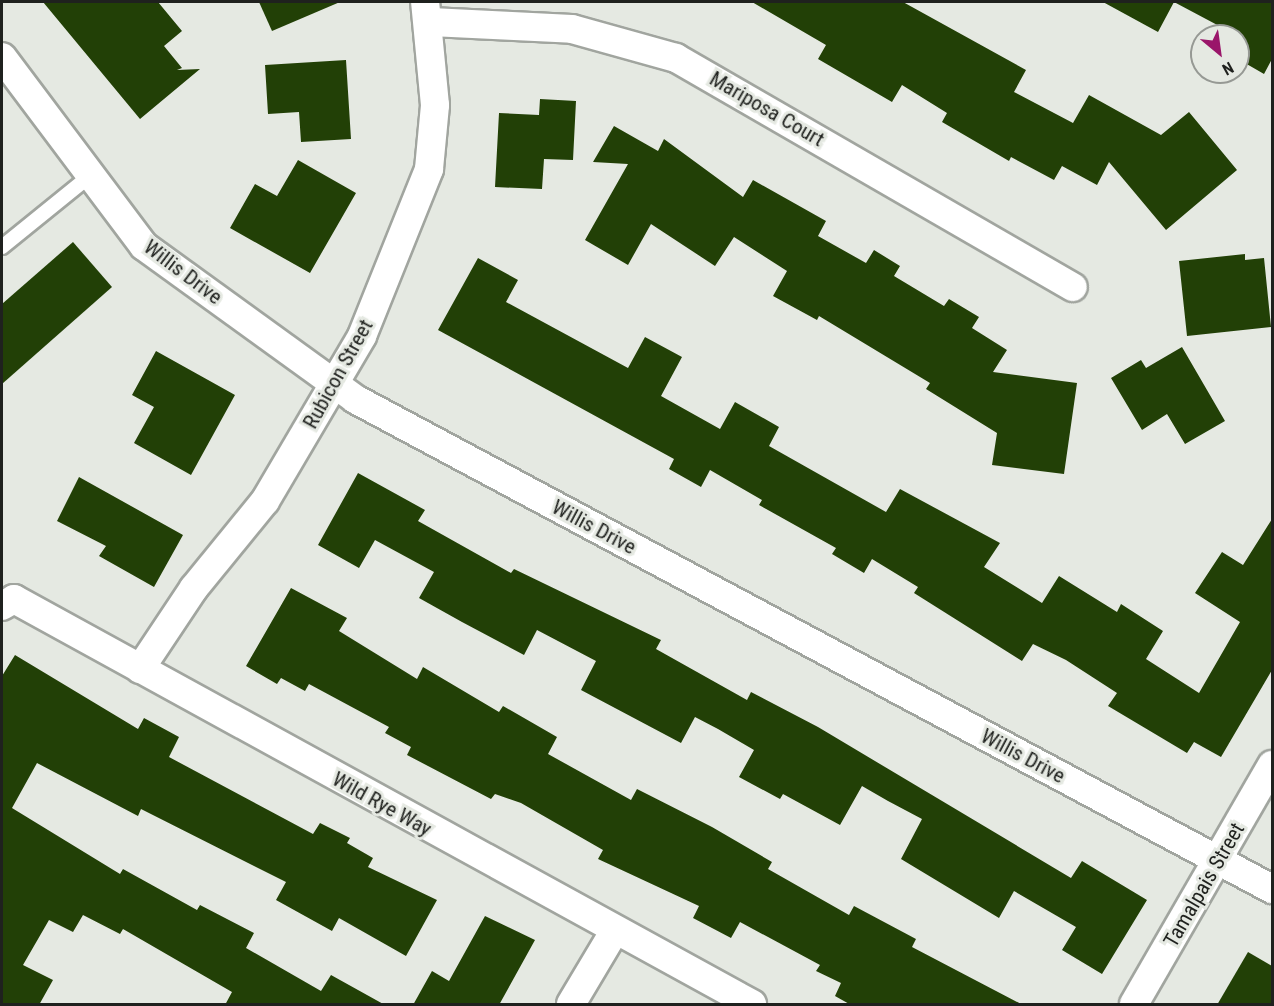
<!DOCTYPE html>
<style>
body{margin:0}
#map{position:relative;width:1274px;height:1006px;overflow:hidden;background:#e5e9e2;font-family:"Roboto Condensed",sans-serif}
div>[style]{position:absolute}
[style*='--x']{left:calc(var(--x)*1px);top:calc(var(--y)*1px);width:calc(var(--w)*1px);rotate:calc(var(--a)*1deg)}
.building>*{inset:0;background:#224006}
.roads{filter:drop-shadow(2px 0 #a1a59f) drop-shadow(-2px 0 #a1a59f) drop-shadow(0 2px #a1a59f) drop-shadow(0 -2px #a1a59f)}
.service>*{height:14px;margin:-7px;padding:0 7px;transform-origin:7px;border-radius:7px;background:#fff}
.minor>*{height:28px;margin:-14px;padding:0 14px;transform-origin:14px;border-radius:14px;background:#fff}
span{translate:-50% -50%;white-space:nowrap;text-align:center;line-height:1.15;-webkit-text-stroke:6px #e5e9e2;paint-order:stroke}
.street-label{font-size:21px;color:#1f211e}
.frame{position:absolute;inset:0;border:3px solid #1f211e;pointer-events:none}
.north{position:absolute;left:1190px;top:24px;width:60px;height:60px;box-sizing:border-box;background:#e5e9e2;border:2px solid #969994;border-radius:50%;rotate:151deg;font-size:16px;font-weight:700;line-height:24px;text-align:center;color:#1f211e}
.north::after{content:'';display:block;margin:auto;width:21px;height:27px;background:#9a166a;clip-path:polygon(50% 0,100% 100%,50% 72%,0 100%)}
</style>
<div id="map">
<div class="building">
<div style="clip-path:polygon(43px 2px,158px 2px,182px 31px,164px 46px,182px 68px,177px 70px,200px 69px,140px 119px)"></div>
<div style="clip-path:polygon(259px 2px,340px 2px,272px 31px)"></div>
<div style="clip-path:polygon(752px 2px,903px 2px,1026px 70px,1014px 92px,1073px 123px,1089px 95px,1161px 135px,1189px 112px,1237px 170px,1166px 230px,1109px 162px,1097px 185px,1062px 166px,1054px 180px,1011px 157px,1009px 161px,942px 122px,947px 113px,902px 85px,892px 102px,818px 59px,826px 45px)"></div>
<div style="clip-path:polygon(1103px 2px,1272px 2px,1272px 59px,1264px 74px,1238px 59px,1238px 36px,1174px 2px,1158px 32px)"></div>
<div style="clip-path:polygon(346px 60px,351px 139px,301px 142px,299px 112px,268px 114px,265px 65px)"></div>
<div style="clip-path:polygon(540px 99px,576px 101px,573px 160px,544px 159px,542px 189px,495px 187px,499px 113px,539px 115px)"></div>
<div style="clip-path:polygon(614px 126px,658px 151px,664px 139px,743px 197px,753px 180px,826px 221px,818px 236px,866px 263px,874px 250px,900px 266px,894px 276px,944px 306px,949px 299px,979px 317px,972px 328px,1007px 350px,993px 372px,1077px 383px,1064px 474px,992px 465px,997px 433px,926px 389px,930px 383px,819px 316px,817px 320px,773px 296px,787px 271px,734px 237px,715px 266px,651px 224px,628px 265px,585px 240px,628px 164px,593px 162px)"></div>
<div style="clip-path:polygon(298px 160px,356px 193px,310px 273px,230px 228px,255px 184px,277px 196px)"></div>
<div style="clip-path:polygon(73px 242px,112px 287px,2px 384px,2px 304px)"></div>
<div style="clip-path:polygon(1245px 254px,1245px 260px,1264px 258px,1271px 327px,1187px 336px,1179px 261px)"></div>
<div style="clip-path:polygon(478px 258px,518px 280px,506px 302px,628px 368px,645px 337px,682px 357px,661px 396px,720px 429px,735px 402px,779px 427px,769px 446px,886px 512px,900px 489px,1000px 543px,984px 567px,1042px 603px,1059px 576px,1117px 612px,1121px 604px,1163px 631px,1146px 659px,1199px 693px,1240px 622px,1195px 593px,1222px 552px,1243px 565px,1272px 519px,1272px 670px,1221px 757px,1194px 742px,1187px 753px,1108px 706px,1117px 693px,1066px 660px,1033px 644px,1022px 661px,914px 593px,918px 587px,872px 559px,864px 573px,832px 554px,836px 548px,759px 505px,762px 500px,710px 470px,701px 487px,669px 469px,674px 459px,438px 330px)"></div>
<div style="clip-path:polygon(1182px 347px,1225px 421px,1185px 444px,1167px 414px,1142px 430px,1111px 378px,1141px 360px,1146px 368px)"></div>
<div style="clip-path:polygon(156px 351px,235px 395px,191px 475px,134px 443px,154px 407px,132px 395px)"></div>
<div style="clip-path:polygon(358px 473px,425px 510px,418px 521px,511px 573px,514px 569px,661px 640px,656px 649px,747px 700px,751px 692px,818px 727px,1071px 878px,1082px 861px,1147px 900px,1102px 974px,1062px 950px,1076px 927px,1014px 891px,999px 918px,901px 859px,922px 819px,888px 801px,862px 786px,840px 825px,783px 794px,780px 799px,739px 777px,754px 750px,718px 729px,695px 717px,681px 743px,581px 690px,596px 661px,537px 630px,524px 655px,462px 622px,419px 598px,434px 572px,375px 540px,359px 568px,318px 545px)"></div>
<div style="clip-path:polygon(79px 477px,183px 535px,154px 587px,99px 556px,106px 546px,57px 521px)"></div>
<div style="clip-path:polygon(291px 588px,347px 618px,339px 631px,417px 679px,423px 667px,499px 712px,503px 706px,557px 737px,548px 754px,631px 800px,637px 789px,712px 827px,772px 862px,768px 869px,849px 915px,854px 906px,916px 939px,912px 947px,1023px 1005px,851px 1005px,835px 996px,841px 983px,816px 971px,820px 965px,740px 922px,731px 938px,693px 918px,699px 906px,598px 859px,603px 850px,521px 803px,495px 794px,491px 799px,407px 755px,411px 747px,385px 733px,389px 727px,309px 684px,305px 691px,281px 678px,277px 684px,246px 666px)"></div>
<div style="clip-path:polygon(15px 655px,138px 729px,144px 718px,179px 737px,169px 757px,313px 834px,320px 823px,350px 838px,347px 843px,373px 858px,368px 867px,437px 900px,406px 956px,339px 918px,332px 931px,276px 900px,286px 882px,141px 809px,138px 816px,37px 763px,12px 808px,120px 874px,123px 869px,197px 910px,200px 905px,254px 933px,246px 948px,321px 991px,331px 975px,385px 1005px,225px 1005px,232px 992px,123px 929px,120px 934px,83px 915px,73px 932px,49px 920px,23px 965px,53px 980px,39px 1005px,2px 1005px,2px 676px)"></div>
<div style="clip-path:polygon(485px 916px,535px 940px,499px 1005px,413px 1005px,432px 971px,449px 981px)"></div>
<div style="clip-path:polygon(1248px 952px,1272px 966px,1272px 1005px,1217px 1005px)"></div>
</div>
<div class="roads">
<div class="service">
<div style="--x:2;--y:247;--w:114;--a:-39"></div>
</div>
<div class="minor">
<div style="--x:431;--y:22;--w:141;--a:2.8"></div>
<div style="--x:572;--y:29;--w:108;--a:15.6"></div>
<div style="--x:676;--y:58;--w:458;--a:30"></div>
<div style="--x:2;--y:57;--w:236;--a:53.1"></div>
<div style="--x:144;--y:246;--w:261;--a:35.9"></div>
<div style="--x:355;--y:399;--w:1040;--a:28.12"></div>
<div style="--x:2;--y:606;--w:14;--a:-30"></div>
<div style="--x:14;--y:599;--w:842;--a:28.76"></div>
<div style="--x:140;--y:669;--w:97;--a:-56.3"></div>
<div style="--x:194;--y:588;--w:112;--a:-50.8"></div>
<div style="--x:265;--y:501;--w:191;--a:-59.5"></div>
<div style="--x:362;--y:336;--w:180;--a:-68.1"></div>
<div style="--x:429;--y:169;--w:64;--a:-84.6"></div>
<div style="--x:435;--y:105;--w:103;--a:-95.5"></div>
<div style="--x:571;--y:1004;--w:84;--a:-59.2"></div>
<div style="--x:1134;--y:1004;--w:276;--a:-60"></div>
</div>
</div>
<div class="street-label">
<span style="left:767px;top:109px;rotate:30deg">Mariposa Court</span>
<span style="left:183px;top:272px;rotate:37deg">Willis Drive</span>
<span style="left:338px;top:374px;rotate:-61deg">Rubicon Street</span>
<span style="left:594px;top:527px;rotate:28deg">Willis Drive</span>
<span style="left:1023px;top:756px;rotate:28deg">Willis Drive</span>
<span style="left:382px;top:804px;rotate:29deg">Wild Rye Way</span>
<span style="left:1204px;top:885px;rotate:-60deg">Tamalpais Street</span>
</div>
<div class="frame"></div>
<div class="north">N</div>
</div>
